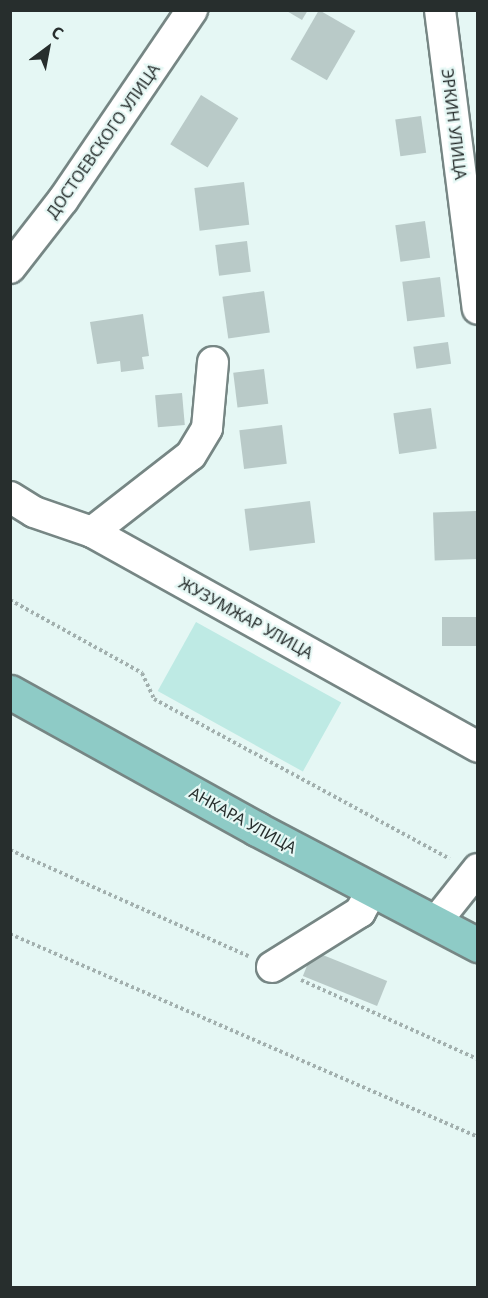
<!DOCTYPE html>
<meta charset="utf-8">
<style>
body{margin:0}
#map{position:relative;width:488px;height:1298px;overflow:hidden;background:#e5f7f4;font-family:"Noto Sans",sans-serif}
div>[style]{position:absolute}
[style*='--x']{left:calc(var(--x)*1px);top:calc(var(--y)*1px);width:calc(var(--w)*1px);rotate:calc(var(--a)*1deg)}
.green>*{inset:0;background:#beeae4;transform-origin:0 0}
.building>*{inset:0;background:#b9cac8;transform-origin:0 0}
.path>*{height:4px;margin-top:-2px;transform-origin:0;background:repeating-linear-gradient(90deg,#a2b0ae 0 3px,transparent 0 6px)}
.roads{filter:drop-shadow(2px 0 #768684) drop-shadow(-2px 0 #768684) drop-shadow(0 2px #768684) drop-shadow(0 -2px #768684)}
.minor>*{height:30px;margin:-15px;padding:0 15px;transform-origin:15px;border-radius:15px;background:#fff}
.major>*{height:33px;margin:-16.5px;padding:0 16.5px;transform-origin:16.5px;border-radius:16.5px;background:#8ecbc6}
span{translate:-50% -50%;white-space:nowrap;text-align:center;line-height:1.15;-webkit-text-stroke:4.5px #e5f7f4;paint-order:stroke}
.street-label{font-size:16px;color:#272e2d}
.frame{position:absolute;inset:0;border:12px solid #272e2d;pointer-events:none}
.north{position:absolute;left:18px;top:18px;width:60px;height:60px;-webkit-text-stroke:4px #e5f7f4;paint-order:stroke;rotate:32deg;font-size:16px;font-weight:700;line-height:24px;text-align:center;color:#272e2d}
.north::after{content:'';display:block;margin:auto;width:21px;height:27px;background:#272e2d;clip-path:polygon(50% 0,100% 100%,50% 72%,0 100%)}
</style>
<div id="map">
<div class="green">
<div style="left:196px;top:622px;width:166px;height:79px;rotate:29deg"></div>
</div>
<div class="building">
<div style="clip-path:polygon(285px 10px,308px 10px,302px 20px)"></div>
<div style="left:319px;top:10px;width:42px;height:57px;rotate:30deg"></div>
<div style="left:201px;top:95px;width:44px;height:58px;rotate:32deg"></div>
<div style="left:421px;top:116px;width:37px;height:26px;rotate:82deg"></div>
<div style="left:244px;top:182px;width:43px;height:50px;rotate:83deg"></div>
<div style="left:425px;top:221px;width:37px;height:30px;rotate:82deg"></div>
<div style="left:247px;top:241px;width:31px;height:32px;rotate:83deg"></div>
<div style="left:440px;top:277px;width:40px;height:38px;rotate:83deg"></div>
<div style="left:264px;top:291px;width:42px;height:42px;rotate:82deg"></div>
<div style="clip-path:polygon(143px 314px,149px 356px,142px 357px,144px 369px,121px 372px,120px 361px,97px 364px,90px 322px)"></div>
<div style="left:448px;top:342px;width:22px;height:35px;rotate:82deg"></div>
<div style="left:264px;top:369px;width:35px;height:31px;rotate:83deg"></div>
<div style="left:182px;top:393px;width:32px;height:27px;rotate:85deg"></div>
<div style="left:431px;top:408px;width:41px;height:38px;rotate:82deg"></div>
<div style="left:282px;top:425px;width:39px;height:43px;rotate:83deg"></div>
<div style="left:310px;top:501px;width:42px;height:66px;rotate:83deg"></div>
<div style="left:476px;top:511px;width:48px;height:43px;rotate:88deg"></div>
<div style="left:478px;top:617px;width:29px;height:36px;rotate:90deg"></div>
<div style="left:313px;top:951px;width:80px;height:27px;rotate:22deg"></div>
</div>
<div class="path">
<div style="--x:10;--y:600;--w:151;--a:28.9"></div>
<div style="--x:142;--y:673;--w:29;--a:65"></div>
<div style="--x:154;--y:699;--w:336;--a:28.4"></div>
<div style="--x:10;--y:850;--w:261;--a:24"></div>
<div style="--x:10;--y:934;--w:510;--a:23.45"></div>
<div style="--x:301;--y:980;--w:194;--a:24.1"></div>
</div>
<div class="roads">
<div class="minor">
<div style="--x:440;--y:10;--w:301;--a:82.8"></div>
<div style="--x:10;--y:268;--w:86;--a:-52.1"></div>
<div style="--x:63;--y:200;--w:230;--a:-55.8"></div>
<div style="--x:10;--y:497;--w:28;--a:32"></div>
<div style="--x:34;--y:512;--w:61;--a:19"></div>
<div style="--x:92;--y:532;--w:442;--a:29.1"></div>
<div style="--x:92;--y:532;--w:125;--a:-37.9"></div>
<div style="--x:191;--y:455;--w:31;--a:-59"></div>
<div style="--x:207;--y:428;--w:66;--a:-84.8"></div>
<div style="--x:435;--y:923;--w:69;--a:-51.5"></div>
<div style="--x:272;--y:967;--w:104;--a:-32"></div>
<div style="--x:360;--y:912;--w:25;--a:-61"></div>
</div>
<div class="major">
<div style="--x:10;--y:692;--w:282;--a:29"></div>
<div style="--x:257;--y:829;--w:250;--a:27.7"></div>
</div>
</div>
<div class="street-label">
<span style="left:454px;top:124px;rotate:83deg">ЭРКИН УЛИЦА</span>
<span style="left:103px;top:141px;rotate:-55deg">ДОСТОЕВСКОГО УЛИЦА</span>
<span style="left:246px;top:618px;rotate:29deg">ЖУЗУМЖАР УЛИЦА</span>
<span style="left:243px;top:820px;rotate:29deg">АНКАРА УЛИЦА</span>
</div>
<div class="frame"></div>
<div class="north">С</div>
</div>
